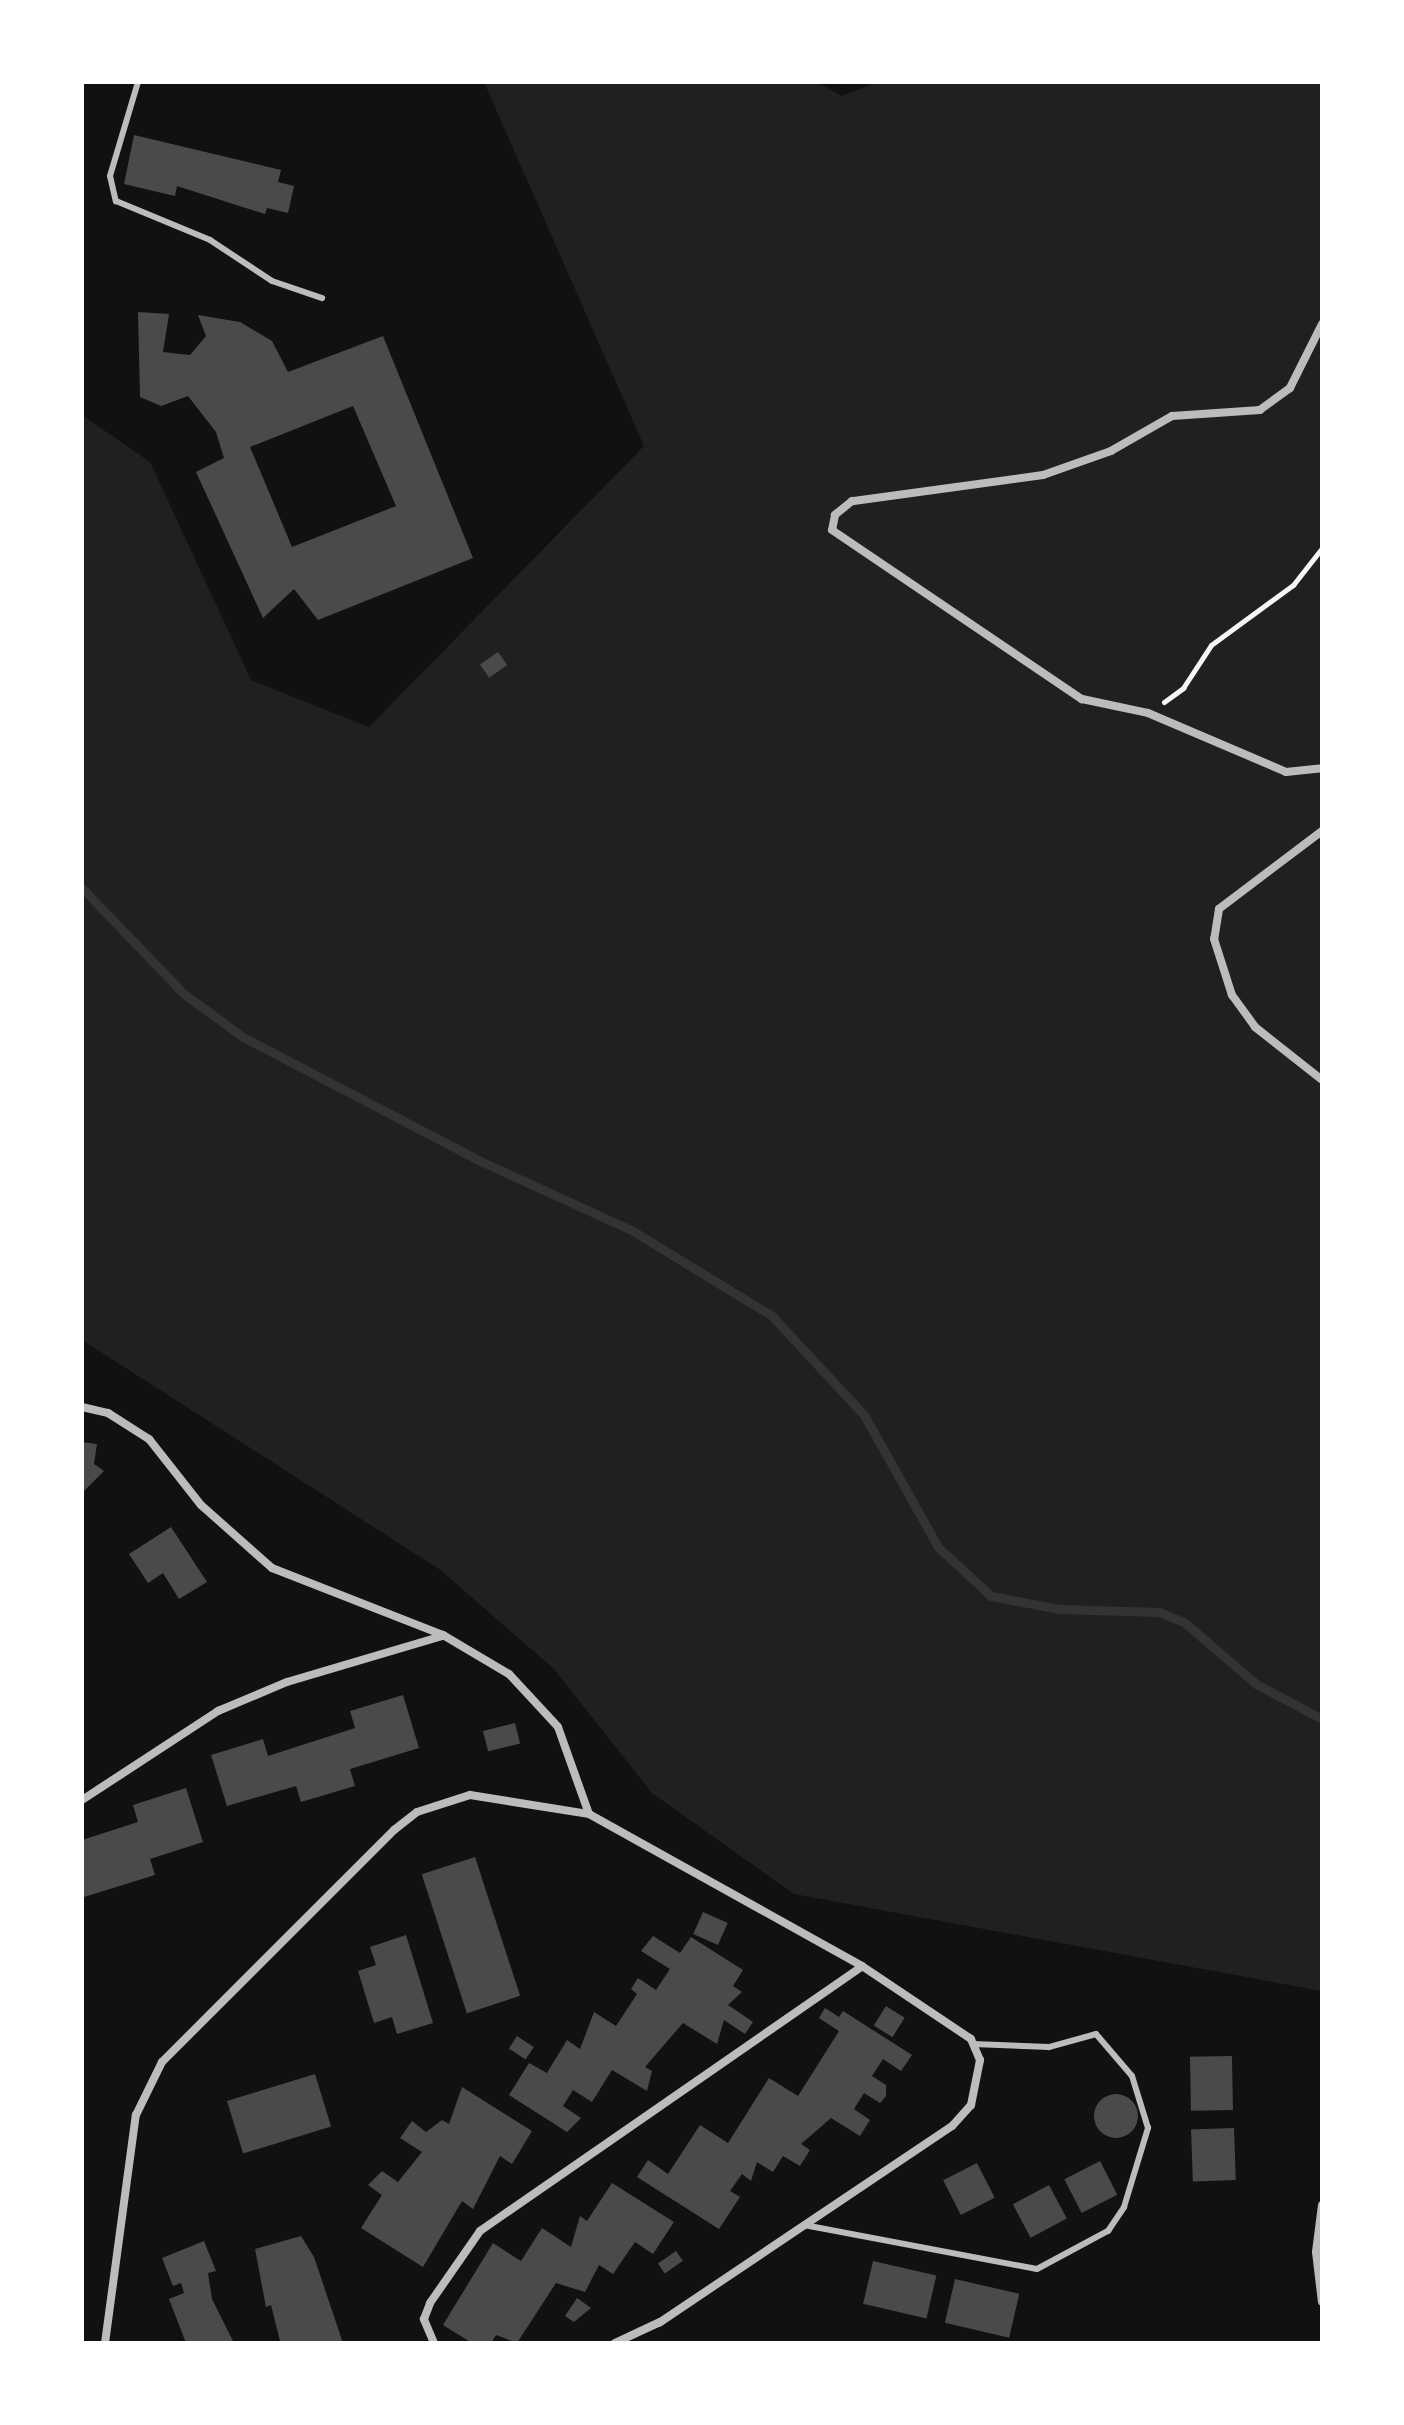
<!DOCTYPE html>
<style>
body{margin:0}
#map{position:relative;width:1404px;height:2425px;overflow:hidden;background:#111;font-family:Cabin,sans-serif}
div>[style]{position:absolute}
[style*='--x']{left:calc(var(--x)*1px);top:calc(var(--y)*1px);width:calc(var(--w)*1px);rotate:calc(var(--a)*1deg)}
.green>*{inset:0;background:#202020}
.stream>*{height:9px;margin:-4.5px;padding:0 4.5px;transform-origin:4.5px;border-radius:4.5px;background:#333}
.building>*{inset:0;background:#4a4a4a;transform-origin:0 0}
.round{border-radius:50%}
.path>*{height:5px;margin:-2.5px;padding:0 2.5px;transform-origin:2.5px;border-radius:2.5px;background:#f5f5f5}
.service>*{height:6px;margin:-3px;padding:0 3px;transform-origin:3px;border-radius:3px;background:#bcbcbc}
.minor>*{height:8px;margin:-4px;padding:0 4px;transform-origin:4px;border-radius:4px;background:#bcbcbc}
span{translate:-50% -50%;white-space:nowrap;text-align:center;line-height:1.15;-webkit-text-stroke:7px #fff;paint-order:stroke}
.frame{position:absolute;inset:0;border:84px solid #fff;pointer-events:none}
</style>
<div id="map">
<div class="green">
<div style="clip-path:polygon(484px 82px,817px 82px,842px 96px,877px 82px,1322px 82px,1322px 1991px,794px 1894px,652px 1793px,554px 1669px,439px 1569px,82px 1340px,82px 415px,150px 462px,251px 680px,369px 727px,644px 446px)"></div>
</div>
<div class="stream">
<div style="--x:82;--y:888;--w:147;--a:46.1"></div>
<div style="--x:184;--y:994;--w:73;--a:36.1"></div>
<div style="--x:243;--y:1037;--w:263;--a:27.6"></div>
<div style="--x:476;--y:1159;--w:173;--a:24.6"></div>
<div style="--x:633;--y:1231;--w:163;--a:31.4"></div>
<div style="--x:772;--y:1316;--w:135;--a:47.1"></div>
<div style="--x:864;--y:1415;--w:151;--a:60.7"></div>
<div style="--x:938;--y:1547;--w:72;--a:42.8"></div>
<div style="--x:991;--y:1596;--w:69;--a:10.8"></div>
<div style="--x:1059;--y:1609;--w:100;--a:1.7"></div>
<div style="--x:1159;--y:1612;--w:27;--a:22"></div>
<div style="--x:1184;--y:1622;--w:95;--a:40.7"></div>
<div style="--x:1256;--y:1684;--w:75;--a:27.9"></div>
</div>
<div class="building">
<div style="clip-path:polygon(134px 135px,281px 170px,278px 182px,294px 186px,288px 213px,267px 208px,265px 214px,177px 186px,175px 196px,124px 184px)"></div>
<div style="clip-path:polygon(evenodd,138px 312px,169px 314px,163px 352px,190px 355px,206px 336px,198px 315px,240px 322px,272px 341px,288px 372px,383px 336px,473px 558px,318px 620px,294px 589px,263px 618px,196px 472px,224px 458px,216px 432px,188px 396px,161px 406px,140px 397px,138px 312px,353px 406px,396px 506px,292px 547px,250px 447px,353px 406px)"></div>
<div style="left:498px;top:652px;width:16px;height:22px;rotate:55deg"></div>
<div style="clip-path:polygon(82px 1442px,97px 1444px,94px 1464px,104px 1471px,84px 1491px)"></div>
<div style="clip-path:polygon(171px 1527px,207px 1582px,179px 1599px,163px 1573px,148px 1583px,129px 1554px)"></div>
<div style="clip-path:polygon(403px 1695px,419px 1748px,350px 1769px,355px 1786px,301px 1802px,296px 1786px,227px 1806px,211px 1755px,263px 1739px,268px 1756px,355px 1728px,350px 1711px)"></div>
<div style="left:515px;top:1723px;width:21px;height:33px;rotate:76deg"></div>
<div style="clip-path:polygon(186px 1788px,203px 1842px,150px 1859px,155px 1875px,84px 1897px,82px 1840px,138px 1822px,133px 1805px)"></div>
<div style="left:475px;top:1857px;width:146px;height:56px;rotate:72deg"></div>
<div style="left:703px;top:1912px;width:27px;height:24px;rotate:24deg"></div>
<div style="clip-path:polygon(406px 1935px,433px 2023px,397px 2034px,392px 2017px,374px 2023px,358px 1971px,376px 1965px,370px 1947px)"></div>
<div style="clip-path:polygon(653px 1936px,680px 1953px,691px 1937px,743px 1970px,733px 1986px,742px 1992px,728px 2005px,753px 2022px,745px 2034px,724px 2020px,717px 2044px,683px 2023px,645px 2067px,652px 2071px,647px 2091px,612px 2070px,592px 2102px,573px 2090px,563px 2106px,581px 2118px,567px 2132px,509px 2095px,529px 2063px,547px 2073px,567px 2040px,580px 2049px,594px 2012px,616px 2026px,637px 1994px,631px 1989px,638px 1978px,656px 1990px,670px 1969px,641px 1951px)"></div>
<div style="left:886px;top:2006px;width:22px;height:23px;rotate:32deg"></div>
<div style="clip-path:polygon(825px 2008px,839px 2017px,843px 2011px,912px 2055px,901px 2071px,883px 2059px,872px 2076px,886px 2085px,886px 2096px,880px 2103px,864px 2093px,854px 2109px,870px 2120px,860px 2136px,831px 2118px,801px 2144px,810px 2150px,800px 2166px,783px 2156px,773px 2172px,757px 2162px,751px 2181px,742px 2174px,730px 2191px,740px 2197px,719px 2229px,637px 2177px,648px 2160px,668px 2174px,700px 2125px,728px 2143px,769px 2078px,798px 2096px,839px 2031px,819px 2018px)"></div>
<div style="left:517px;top:2036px;width:20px;height:15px;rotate:33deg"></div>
<div style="left:1232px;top:2056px;width:54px;height:42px;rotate:89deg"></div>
<div style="left:315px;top:2074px;width:55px;height:92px;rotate:73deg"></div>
<div style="clip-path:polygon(462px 2087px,532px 2131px,512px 2164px,500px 2156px,473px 2209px,462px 2201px,423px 2267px,361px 2228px,382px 2195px,368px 2185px,382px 2171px,398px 2182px,422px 2152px,400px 2138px,412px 2121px,426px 2132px,442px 2120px,449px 2124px)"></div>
<div class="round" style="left:1094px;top:2094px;width:44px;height:44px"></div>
<div style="left:1234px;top:2128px;width:52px;height:43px;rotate:88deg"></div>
<div style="left:1100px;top:2161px;width:38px;height:40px;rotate:63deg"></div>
<div style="left:977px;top:2163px;width:39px;height:38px;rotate:63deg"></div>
<div style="clip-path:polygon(612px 2183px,674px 2222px,653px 2254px,635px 2242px,613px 2274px,599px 2265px,585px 2292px,556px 2283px,517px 2343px,496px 2335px,491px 2343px,472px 2343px,443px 2325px,493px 2243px,521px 2261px,542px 2228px,571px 2247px,580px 2216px,587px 2221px)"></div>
<div style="left:1049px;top:2185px;width:38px;height:41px;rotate:62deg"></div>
<div style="clip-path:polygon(301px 2236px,314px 2257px,343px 2343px,280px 2341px,271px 2305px,266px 2307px,255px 2249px)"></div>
<div style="clip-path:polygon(204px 2241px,216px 2271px,208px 2273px,212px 2299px,234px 2343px,186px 2343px,169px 2299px,184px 2293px,181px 2283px,173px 2286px,162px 2258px)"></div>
<div style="left:676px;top:2251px;width:12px;height:22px;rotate:55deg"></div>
<div style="left:873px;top:2261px;width:65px;height:44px;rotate:13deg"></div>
<div style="left:955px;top:2279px;width:66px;height:45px;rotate:13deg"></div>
<div style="clip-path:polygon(577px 2298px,591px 2308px,574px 2322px,565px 2316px)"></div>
</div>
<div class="path">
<div style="--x:1164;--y:702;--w:24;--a:-36"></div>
<div style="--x:1183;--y:688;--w:51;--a:-56.9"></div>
<div style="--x:1211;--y:645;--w:102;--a:-36.2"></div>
<div style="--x:1293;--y:585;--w:47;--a:-51.9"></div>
</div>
<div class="service">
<div style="--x:138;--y:82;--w:98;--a:106.6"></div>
<div style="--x:110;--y:176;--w:26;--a:77"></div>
<div style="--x:116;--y:201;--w:102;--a:22.5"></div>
<div style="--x:210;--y:240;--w:74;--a:33.5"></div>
<div style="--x:272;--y:281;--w:53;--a:18.8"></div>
<div style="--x:804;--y:2225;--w:237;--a:10.7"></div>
<div style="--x:1037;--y:2269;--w:81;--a:-28.2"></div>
<div style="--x:1108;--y:2231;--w:29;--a:-56"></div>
<div style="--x:1124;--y:2207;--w:83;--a:-73.1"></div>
<div style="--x:1148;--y:2128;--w:54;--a:-107.1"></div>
<div style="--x:1132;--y:2076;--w:55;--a:-130.6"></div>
<div style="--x:1096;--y:2034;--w:49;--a:164.5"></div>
<div style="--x:1049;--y:2047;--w:76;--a:-177.7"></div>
</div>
<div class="minor">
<div style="--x:1322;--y:324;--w:72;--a:116.6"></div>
<div style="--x:1290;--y:388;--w:37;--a:144"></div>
<div style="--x:1260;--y:410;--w:88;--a:176.1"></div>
<div style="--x:1172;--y:416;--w:70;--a:150.2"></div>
<div style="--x:1111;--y:451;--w:72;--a:160.6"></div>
<div style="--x:1043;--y:475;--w:193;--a:172.2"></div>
<div style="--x:852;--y:501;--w:22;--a:141"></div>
<div style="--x:835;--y:515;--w:15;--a:101"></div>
<div style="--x:832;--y:530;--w:302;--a:34.1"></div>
<div style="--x:1082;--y:699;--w:67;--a:12"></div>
<div style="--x:1148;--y:713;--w:150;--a:23.1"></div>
<div style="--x:1286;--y:772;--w:36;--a:-6"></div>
<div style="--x:1322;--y:831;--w:129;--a:142.9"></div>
<div style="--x:1219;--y:909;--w:30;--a:99"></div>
<div style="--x:1214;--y:939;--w:59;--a:72.2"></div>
<div style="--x:1232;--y:995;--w:39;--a:54"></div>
<div style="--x:1255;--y:1027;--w:85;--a:38.3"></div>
<div style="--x:82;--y:1407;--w:27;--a:13"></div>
<div style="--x:108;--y:1413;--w:49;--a:32.4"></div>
<div style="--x:149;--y:1439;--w:84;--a:51.8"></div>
<div style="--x:201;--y:1505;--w:95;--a:41.6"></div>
<div style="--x:272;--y:1568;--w:184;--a:21.4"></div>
<div style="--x:443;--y:1635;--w:77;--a:30.6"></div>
<div style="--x:509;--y:1674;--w:72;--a:47.2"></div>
<div style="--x:558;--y:1727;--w:92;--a:70.4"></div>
<div style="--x:82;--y:1800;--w:163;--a:-33.2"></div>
<div style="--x:218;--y:1711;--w:75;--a:-22.8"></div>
<div style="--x:287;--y:1682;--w:162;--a:-16.5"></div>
<div style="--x:1322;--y:2205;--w:47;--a:97.3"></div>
<div style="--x:1316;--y:2252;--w:50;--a:83.2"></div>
<div style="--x:105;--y:2343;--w:230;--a:-82.3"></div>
<div style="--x:136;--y:2115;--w:59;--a:-63.9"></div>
<div style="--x:162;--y:2062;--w:328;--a:-45"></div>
<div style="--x:394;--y:1830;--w:29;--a:-38"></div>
<div style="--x:417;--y:1812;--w:56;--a:-17.8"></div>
<div style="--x:470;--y:1795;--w:121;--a:9.1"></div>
<div style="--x:589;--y:1814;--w:312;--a:29.1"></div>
<div style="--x:862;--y:1966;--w:131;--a:33.8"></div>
<div style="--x:971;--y:2039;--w:23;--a:67"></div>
<div style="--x:980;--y:2060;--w:46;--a:101.3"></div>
<div style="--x:971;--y:2105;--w:28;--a:132"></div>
<div style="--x:952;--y:2126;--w:352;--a:146.1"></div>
<div style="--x:660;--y:2322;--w:50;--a:155"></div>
<div style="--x:434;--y:2343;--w:26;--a:-113"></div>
<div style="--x:424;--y:2319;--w:17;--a:-69"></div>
<div style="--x:430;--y:2303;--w:88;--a:-55.2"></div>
<div style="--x:480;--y:2231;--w:465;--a:-34.7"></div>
</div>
<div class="frame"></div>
</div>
